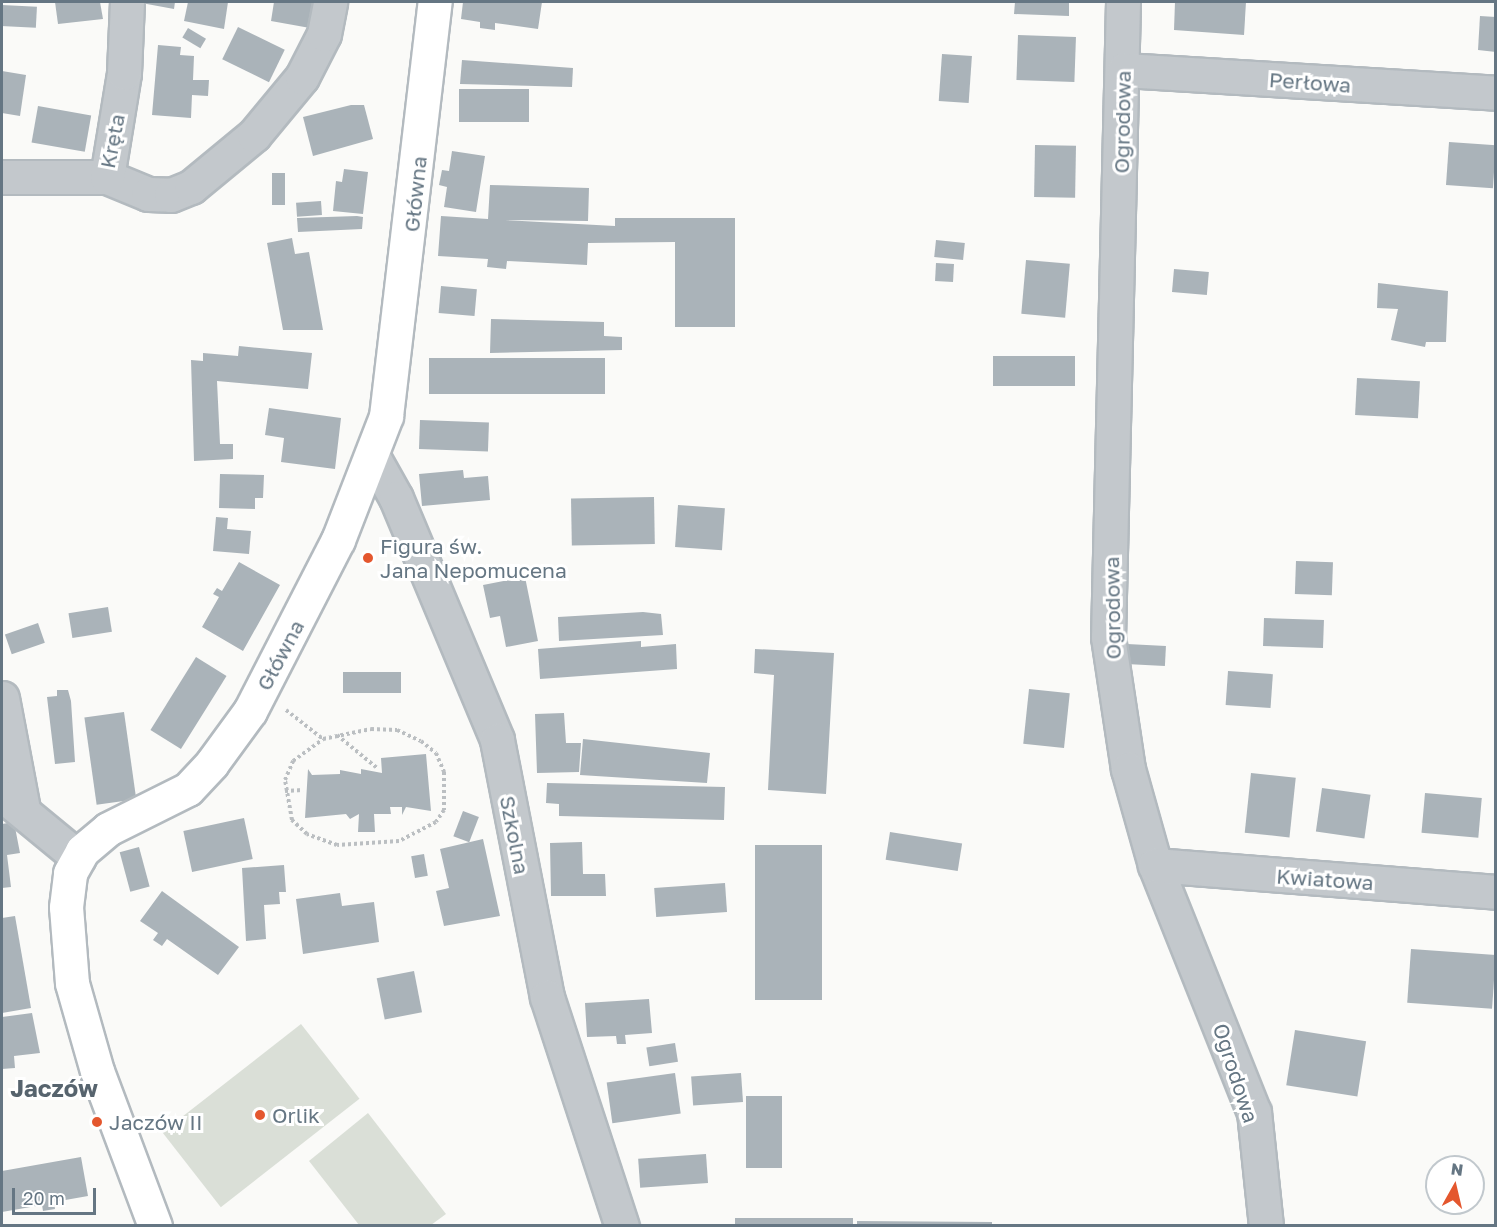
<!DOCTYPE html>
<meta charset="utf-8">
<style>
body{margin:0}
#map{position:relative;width:1497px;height:1227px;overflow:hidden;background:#fafaf8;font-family:"Golos Text",sans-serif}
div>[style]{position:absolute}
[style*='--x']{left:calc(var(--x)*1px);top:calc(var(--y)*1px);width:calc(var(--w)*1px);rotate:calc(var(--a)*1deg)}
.green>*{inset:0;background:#dadfd7;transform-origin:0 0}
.building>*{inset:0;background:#aab3b9;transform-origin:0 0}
.path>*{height:4px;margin-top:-2px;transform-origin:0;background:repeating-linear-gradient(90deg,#bbbfc2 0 3px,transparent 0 6px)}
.roads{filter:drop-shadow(2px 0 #b3babf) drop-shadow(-2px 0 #b3babf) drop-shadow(0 2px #b3babf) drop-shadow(0 -2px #b3babf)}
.street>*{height:33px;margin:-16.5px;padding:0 16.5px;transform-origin:16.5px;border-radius:16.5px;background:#c3c8cc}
.secondary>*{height:33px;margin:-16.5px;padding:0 16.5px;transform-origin:16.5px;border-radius:16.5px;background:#fff}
.dots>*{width:16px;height:16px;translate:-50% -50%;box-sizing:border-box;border:3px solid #fff;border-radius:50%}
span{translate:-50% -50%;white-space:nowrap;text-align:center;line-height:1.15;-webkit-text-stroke:6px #fff;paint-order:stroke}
.street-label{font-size:21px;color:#657683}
.poi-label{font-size:21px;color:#657683}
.left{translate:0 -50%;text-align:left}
.quarter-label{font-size:24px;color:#57646e;font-weight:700}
.frame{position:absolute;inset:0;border:3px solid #657683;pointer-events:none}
.north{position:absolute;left:1425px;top:1155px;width:60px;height:60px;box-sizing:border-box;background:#fff;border:2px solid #c1c8cd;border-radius:50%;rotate:8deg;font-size:16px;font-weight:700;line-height:24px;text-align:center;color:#657683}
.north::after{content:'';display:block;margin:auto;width:21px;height:27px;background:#e4572e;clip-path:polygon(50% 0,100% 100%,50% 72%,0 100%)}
.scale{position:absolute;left:12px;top:1188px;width:84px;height:27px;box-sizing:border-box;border:3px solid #657683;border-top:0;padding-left:8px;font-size:18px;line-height:21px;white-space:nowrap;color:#657683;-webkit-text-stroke:4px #fff;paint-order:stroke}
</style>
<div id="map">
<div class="green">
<div style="left:301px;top:1024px;width:95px;height:176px;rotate:52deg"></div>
<div style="clip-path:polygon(368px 1113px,446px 1214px,431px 1225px,359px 1225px,309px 1161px)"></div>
</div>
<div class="building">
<div style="clip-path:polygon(55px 2px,100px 2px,103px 19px,58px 24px)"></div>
<div style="clip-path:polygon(136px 2px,175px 2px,174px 9px)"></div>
<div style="clip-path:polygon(188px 2px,228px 2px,224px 29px,184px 21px)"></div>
<div style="clip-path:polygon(274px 2px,314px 2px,310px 28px,271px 21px)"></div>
<div style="clip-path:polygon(463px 2px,542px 2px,538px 29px,495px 23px,495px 30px,480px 28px,480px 22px,461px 19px)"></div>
<div style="clip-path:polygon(1015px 2px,1069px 2px,1069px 16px,1014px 14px)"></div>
<div style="clip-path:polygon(1175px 2px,1246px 2px,1244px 35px,1174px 30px)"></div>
<div style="left:2px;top:5px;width:35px;height:21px;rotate:3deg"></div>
<div style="clip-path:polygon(1480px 16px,1496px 17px,1496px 52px,1478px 50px)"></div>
<div style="left:238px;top:27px;width:52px;height:36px;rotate:26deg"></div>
<div style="left:188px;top:28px;width:21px;height:11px;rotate:31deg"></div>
<div style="left:1018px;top:35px;width:58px;height:45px;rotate:2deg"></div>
<div style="clip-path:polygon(158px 45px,181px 47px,180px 55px,194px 56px,193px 80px,209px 80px,208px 96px,192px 95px,191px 118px,152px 115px)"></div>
<div style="left:942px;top:54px;width:30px;height:47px;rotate:4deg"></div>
<div style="clip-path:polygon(462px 60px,573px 68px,572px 87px,460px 84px)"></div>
<div style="clip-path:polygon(2px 71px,26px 75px,20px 116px,2px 113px)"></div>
<div style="left:459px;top:89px;width:70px;height:33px"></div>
<div style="clip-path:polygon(351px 105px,364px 105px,373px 139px,313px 156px,303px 117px)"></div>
<div style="left:38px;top:106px;width:54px;height:37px;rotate:10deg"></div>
<div style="left:1449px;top:142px;width:47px;height:43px;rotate:4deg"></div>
<div style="left:1035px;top:145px;width:41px;height:52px;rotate:1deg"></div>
<div style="clip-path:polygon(452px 151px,485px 156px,476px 212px,444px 207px,447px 187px,439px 185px,442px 170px,449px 171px)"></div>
<div style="clip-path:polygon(344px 169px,368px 172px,363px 214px,333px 211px,336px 181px,342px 182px)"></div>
<div style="left:272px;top:173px;width:13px;height:32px"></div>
<div style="clip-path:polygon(490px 185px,589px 188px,588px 221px,505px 220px,615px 226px,615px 218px,735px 218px,735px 327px,675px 327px,675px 242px,588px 243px,587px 265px,507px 261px,506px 269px,487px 267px,488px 259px,438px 256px,441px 216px,488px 219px)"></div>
<div style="left:321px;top:201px;width:14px;height:25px;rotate:86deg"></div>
<div style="clip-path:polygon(357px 216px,363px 217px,362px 229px,298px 232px,297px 218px)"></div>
<div style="clip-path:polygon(292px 238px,295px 254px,309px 252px,323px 330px,283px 330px,267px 243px)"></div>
<div style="left:936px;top:240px;width:29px;height:17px;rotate:6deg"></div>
<div style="left:1026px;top:260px;width:44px;height:54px;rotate:5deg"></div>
<div style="left:936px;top:263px;width:18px;height:18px;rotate:3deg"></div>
<div style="left:1174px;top:269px;width:35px;height:23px;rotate:5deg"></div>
<div style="clip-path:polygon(1378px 283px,1448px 291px,1446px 342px,1426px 342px,1425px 347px,1391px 340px,1398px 309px,1377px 308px)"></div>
<div style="left:441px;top:286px;width:36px;height:27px;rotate:5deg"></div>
<div style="clip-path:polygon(491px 319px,604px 322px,604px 336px,622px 337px,622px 350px,490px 353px)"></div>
<div style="clip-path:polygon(239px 346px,312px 353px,308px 389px,217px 381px,220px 444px,233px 444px,233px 459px,194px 461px,191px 360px,203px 361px,203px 353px,238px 356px)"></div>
<div style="left:993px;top:356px;width:82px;height:30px"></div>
<div style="left:429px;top:358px;width:176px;height:36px"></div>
<div style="left:1357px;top:378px;width:63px;height:37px;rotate:3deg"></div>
<div style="clip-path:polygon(269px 408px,341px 418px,335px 469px,281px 462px,284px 438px,265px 435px)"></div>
<div style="left:420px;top:420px;width:69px;height:29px;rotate:2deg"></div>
<div style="clip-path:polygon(463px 470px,464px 478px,488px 476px,490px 500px,422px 506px,419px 474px)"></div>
<div style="clip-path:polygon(220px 474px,264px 475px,263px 498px,255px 498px,255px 509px,219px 508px)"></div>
<div style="left:654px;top:497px;width:47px;height:83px;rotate:89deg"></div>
<div style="left:678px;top:505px;width:47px;height:42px;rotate:4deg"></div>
<div style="clip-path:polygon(216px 517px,228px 518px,227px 529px,251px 531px,249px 554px,213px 551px)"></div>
<div style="left:1296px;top:561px;width:37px;height:33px;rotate:2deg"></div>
<div style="clip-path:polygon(239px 562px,280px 585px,243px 651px,202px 627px,219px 597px,213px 594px,217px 588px,222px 591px)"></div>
<div style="clip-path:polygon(525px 577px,538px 641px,506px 647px,500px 616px,490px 618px,483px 585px)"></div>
<div style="left:108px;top:607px;width:25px;height:40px;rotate:81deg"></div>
<div style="clip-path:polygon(643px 612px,661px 614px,663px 635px,559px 641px,558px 617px)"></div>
<div style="left:1264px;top:618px;width:60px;height:28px;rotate:2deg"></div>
<div style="left:38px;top:623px;width:21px;height:35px;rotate:71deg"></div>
<div style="clip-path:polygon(641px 641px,641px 647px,676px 644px,677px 669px,540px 679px,538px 649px)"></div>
<div style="left:1127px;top:644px;width:39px;height:20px;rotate:3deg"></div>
<div style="clip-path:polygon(755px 649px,834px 653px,826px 794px,768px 790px,774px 675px,754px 673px)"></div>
<div style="left:196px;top:657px;width:36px;height:86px;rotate:32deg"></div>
<div style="left:1228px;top:671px;width:45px;height:34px;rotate:4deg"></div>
<div style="left:343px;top:672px;width:58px;height:21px"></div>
<div style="left:1029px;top:689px;width:41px;height:55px;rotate:6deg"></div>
<div style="clip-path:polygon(57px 690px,68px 690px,71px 701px,75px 762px,55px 764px,47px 697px,57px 696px)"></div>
<div style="left:124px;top:712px;width:88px;height:40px;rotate:82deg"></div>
<div style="clip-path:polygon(564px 713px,566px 743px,581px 743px,579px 772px,537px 773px,535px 714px)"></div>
<div style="clip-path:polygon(583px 739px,710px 753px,707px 783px,580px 775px)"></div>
<div style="clip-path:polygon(426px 754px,431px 811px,406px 807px,402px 815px,402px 807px,390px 807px,391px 814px,374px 814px,375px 832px,358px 832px,359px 814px,350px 819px,346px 814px,305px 818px,308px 769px,312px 775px,340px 774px,340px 770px,361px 774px,361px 769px,382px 773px,381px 758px)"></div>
<div style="left:1251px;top:773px;width:45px;height:60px;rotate:6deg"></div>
<div style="clip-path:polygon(547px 783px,725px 787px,724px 820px,559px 816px,559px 804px,546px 803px)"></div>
<div style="left:1322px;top:788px;width:49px;height:44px;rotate:8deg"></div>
<div style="left:1425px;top:793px;width:57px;height:40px;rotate:5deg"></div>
<div style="left:463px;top:811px;width:17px;height:27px;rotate:21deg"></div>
<div style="left:244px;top:818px;width:42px;height:62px;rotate:78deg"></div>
<div style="clip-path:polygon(14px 822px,20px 853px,7px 855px,11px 887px,2px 888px,2px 824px)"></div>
<div style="left:890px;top:832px;width:73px;height:28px;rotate:9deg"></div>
<div style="clip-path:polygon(483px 839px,500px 916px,444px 926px,436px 891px,449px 888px,440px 849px)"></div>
<div style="clip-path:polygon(582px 842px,583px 874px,605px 874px,606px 896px,551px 896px,550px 843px)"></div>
<div style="left:755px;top:845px;width:67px;height:155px"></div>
<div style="left:139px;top:847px;width:41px;height:20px;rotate:75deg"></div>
<div style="left:424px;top:854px;width:22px;height:13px;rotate:80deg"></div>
<div style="clip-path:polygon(284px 865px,286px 892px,279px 892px,280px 904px,264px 905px,266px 939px,246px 941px,242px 868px)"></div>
<div style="left:725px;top:883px;width:29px;height:71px;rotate:86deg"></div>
<div style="clip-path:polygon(162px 891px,239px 947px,218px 975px,167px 939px,162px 946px,153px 940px,158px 933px,140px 921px)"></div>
<div style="clip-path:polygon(340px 893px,342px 906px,374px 902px,379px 942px,303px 954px,296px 899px)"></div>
<div style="clip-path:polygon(15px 916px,31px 1008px,2px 1013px,2px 918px)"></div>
<div style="left:1411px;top:949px;width:85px;height:54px;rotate:4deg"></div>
<div style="left:414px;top:971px;width:42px;height:38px;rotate:79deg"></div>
<div style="clip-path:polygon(649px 999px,652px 1033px,625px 1035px,626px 1044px,617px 1044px,616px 1036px,587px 1037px,585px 1003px)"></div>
<div style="clip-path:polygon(32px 1013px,40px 1053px,14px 1056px,15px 1068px,2px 1069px,2px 1017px)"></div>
<div style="left:1295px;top:1030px;width:72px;height:56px;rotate:9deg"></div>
<div style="left:675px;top:1043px;width:19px;height:29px;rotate:81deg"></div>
<div style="left:675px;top:1073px;width:41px;height:69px;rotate:82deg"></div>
<div style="left:741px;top:1073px;width:29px;height:50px;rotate:86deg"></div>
<div style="left:746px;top:1096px;width:36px;height:72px"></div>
<div style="left:706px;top:1154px;width:29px;height:68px;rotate:86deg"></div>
<div style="clip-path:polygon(81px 1157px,88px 1196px,54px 1202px,55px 1209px,43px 1211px,42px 1205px,2px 1212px,2px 1171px)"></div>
<div style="left:853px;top:1218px;width:8px;height:118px;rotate:90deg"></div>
<div style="clip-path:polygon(857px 1221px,992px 1222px,992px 1226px,857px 1226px)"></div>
</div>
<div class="path">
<div style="--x:286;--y:710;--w:47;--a:38.1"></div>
<div style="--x:323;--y:739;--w:49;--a:-11.8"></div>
<div style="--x:371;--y:729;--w:26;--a:2"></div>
<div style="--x:397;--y:730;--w:26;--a:25"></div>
<div style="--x:421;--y:741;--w:19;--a:39"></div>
<div style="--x:436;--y:753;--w:21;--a:67"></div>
<div style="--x:444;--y:772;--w:38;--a:90"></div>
<div style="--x:444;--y:810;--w:14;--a:124"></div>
<div style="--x:436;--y:822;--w:42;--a:152.8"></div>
<div style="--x:399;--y:841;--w:62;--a:176.3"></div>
<div style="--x:337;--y:845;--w:32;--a:-160"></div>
<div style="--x:307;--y:834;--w:21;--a:-137"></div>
<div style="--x:292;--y:820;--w:41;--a:-99.9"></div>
<div style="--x:285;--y:780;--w:21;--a:-67"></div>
<div style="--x:293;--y:761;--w:37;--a:-36"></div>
<div style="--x:337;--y:735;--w:52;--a:39.5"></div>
<div style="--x:285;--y:791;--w:18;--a:-3"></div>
</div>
<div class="roads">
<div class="street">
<div style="--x:1123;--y:2;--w:635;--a:91.35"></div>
<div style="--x:1108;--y:637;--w:134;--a:81.4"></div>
<div style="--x:1128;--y:769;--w:100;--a:74.3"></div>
<div style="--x:1155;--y:865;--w:266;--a:68.2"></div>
<div style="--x:1254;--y:1112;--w:115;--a:84"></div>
<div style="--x:1124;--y:70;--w:373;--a:3.5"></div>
<div style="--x:2;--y:177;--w:105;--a:0"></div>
<div style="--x:107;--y:177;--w:44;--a:22.5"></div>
<div style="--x:148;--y:194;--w:23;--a:2"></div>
<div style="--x:171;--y:195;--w:22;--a:-22"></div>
<div style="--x:191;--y:187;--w:82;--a:-39.5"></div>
<div style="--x:254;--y:135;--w:75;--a:-50.4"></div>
<div style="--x:302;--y:77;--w:48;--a:-62.9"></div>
<div style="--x:324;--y:34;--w:33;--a:-79"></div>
<div style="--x:107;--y:177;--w:105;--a:-80.7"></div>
<div style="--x:124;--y:73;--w:71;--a:-87.6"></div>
<div style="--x:373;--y:457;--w:47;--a:60.7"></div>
<div style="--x:396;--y:498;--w:262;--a:67.3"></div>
<div style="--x:497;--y:740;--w:262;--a:79"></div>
<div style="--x:547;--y:997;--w:241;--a:71.9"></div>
<div style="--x:2;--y:698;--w:113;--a:79.3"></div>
<div style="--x:6;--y:798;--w:94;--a:39.4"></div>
<div style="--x:1155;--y:865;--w:342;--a:4.5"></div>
</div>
<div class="secondary">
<div style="--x:155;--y:1226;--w:165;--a:-110.5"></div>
<div style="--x:97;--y:1071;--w:91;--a:-105.9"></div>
<div style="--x:72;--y:983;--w:76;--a:-94.5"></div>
<div style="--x:66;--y:907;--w:34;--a:-83"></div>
<div style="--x:70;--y:873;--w:25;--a:-61"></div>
<div style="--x:82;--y:851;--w:34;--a:-40"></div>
<div style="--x:108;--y:829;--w:89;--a:-26.6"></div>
<div style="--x:188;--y:789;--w:35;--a:-47"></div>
<div style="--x:212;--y:763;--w:64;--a:-53.8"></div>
<div style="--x:250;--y:711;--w:192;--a:-62.8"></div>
<div style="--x:338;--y:540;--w:133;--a:-68.8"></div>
<div style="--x:386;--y:416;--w:417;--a:-83.3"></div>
</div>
</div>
<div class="dots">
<div style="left:368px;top:558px;background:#e4572e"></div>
<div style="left:260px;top:1115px;background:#e4572e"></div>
<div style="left:97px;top:1122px;background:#e4572e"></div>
</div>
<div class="street-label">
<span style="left:1310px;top:82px;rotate:4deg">Perłowa</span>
<span style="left:1122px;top:122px;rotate:-89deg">Ogrodowa</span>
<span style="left:112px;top:141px;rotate:-79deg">Kręta</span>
<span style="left:415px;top:194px;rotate:-84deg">Główna</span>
<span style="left:1112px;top:608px;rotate:-91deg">Ogrodowa</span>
<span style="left:280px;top:655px;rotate:-62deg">Główna</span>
<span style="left:515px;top:835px;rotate:79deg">Szkolna</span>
<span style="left:1325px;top:879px;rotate:4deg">Kwiatowa</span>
<span style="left:1236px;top:1073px;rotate:72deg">Ogrodowa</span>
</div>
<div class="poi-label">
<span class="left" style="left:380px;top:558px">Figura św.<br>Jana Nepomucena</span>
<span class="left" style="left:272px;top:1115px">Orlik</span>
<span class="left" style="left:109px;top:1122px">Jaczów II</span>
</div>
<div class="quarter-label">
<span style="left:54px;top:1088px">Jaczów</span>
</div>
<div class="frame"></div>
<div class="north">N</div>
<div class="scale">20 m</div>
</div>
